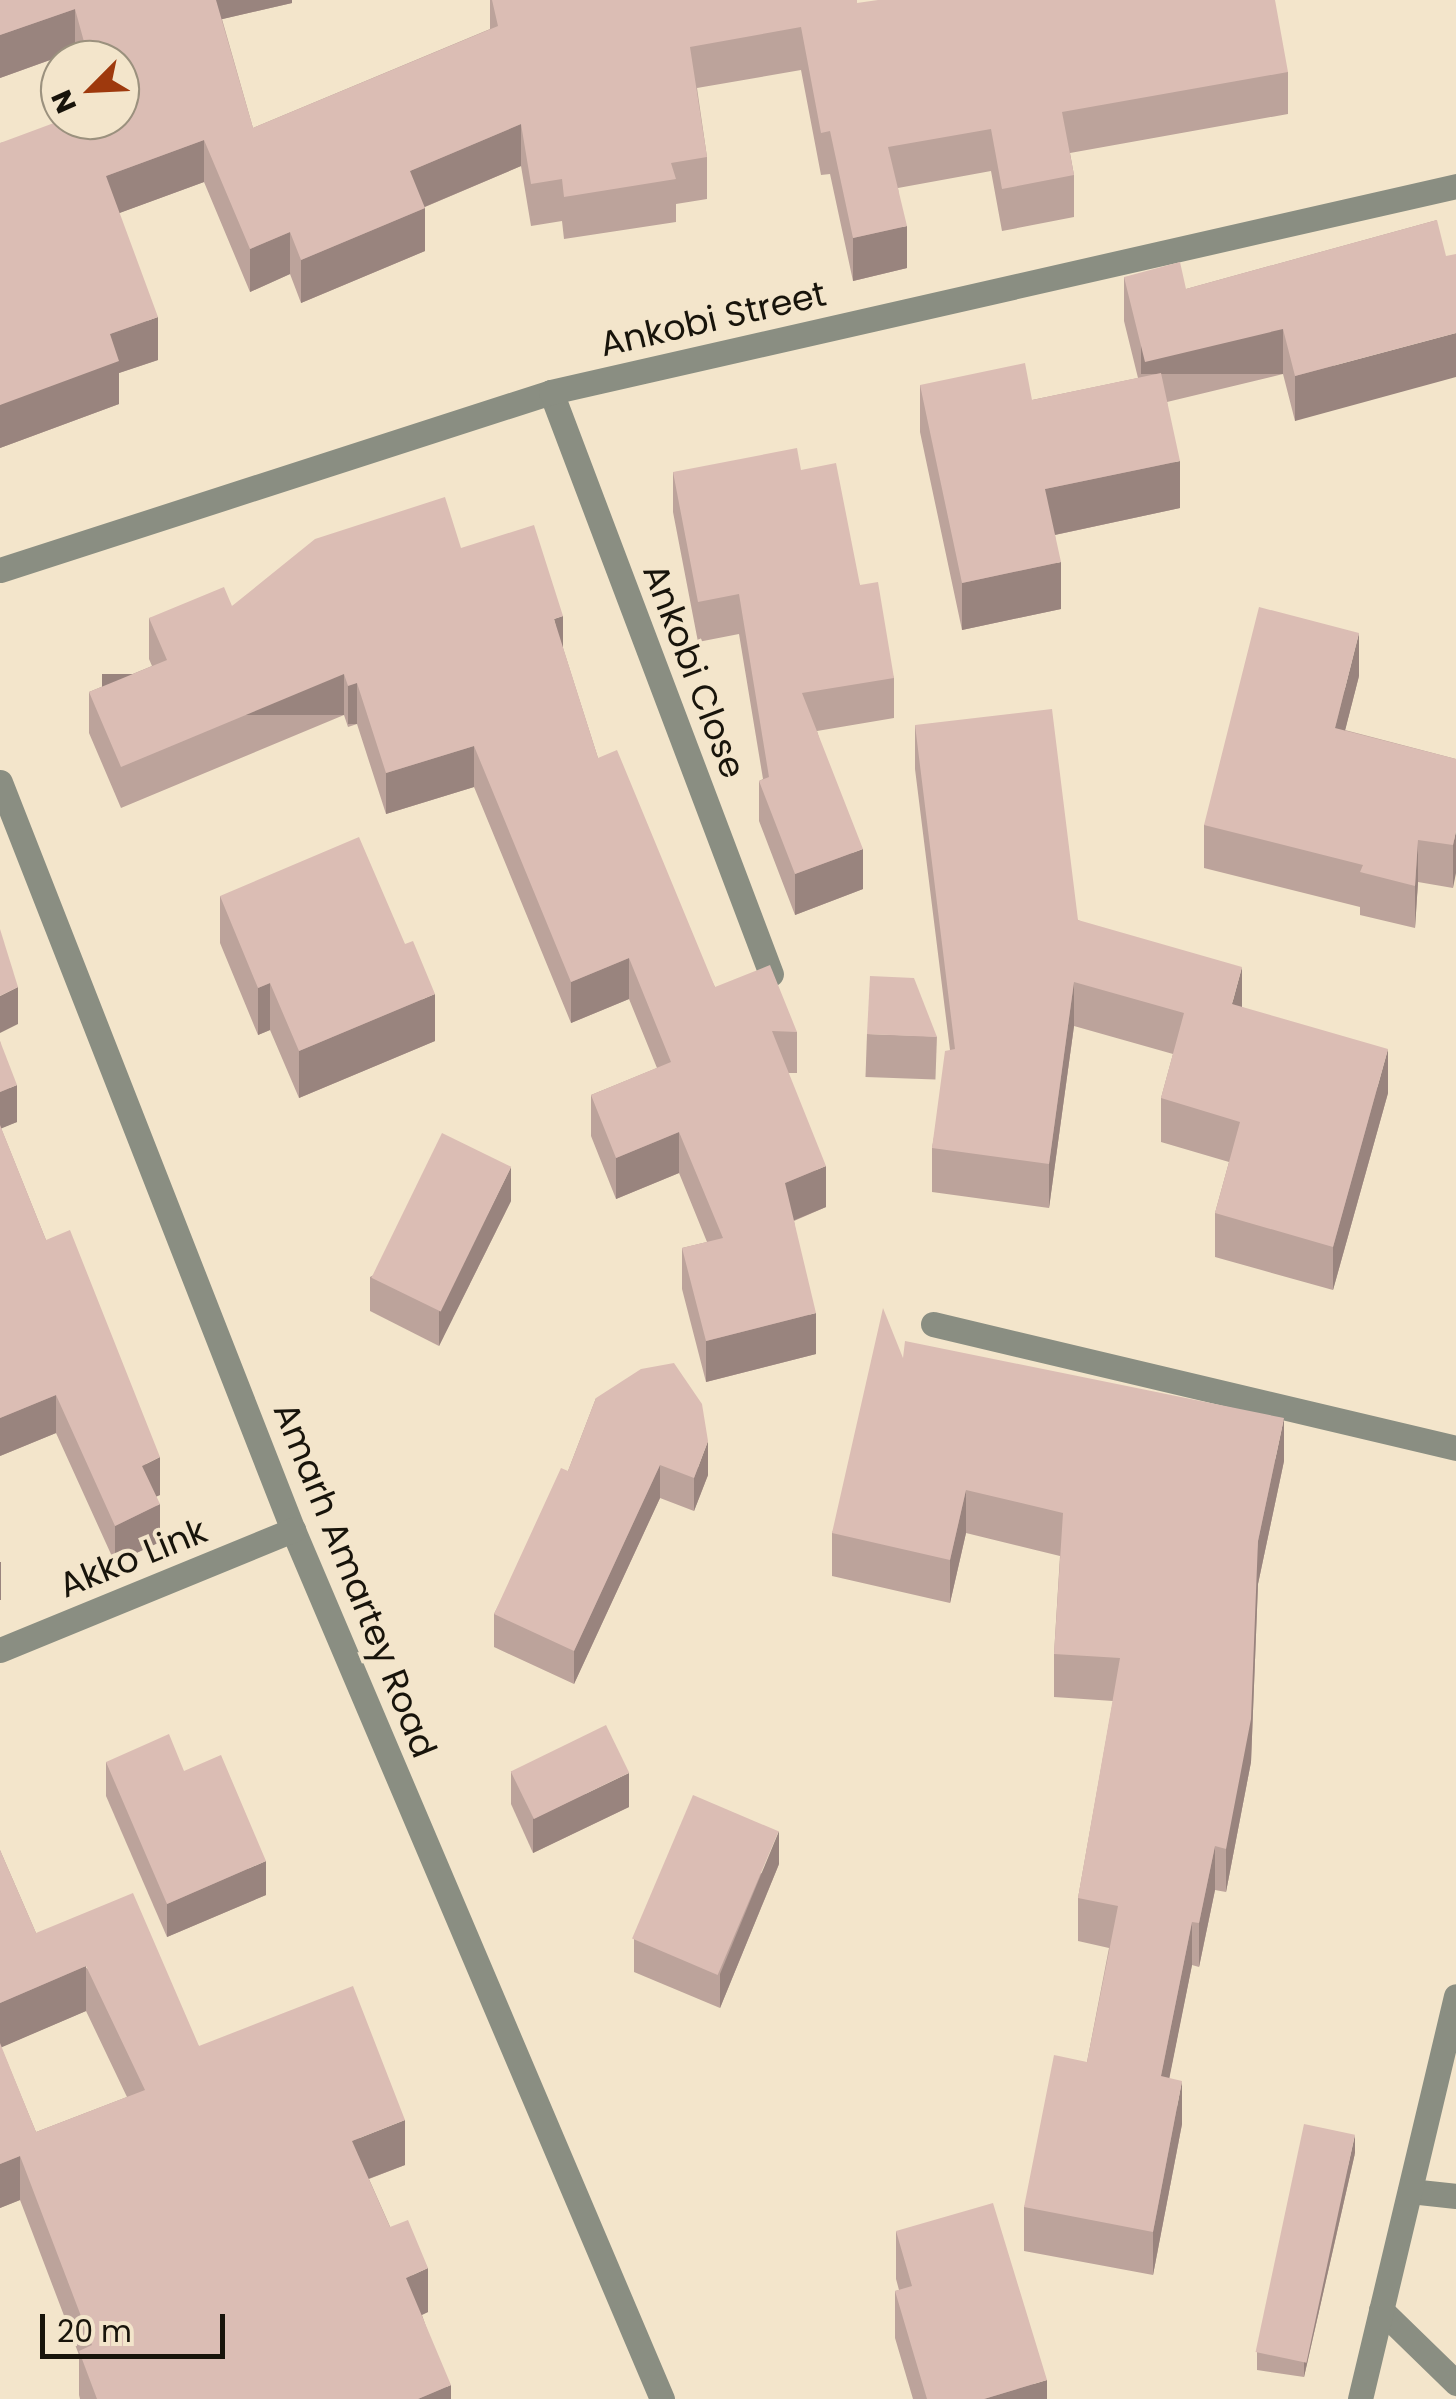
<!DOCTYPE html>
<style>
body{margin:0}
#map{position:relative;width:1456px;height:2399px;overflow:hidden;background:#f3e5cb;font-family:Poppins,sans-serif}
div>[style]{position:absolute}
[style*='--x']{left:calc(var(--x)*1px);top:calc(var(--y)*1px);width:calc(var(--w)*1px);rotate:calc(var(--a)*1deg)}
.minor>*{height:25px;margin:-12.5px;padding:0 12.5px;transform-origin:12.5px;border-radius:12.5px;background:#8a8e82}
.wall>*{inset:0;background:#bca39b;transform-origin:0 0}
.shaded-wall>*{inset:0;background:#99847e;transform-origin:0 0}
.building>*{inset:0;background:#dbbdb4;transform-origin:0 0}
span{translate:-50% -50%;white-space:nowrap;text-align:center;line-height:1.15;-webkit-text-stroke:8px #f3e5cb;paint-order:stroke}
.street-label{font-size:35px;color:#18140b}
.north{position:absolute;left:40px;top:40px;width:100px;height:100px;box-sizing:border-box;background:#f3e5cb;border:2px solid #9b917e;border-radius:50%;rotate:246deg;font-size:28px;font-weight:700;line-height:40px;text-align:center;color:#18140b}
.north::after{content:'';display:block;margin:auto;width:35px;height:45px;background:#9e390d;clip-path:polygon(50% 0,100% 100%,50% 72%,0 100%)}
.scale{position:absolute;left:40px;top:2314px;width:185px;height:45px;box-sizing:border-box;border:5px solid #18140b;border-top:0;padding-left:12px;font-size:30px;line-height:35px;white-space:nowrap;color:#18140b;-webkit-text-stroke:8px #f3e5cb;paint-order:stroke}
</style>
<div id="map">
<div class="minor">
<div style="--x:551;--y:392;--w:622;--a:69.29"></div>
<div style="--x:0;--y:570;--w:579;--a:-17.9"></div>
<div style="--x:551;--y:392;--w:928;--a:-12.82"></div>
<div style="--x:0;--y:782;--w:803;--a:68.61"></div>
<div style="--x:293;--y:1530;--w:944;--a:66.99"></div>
<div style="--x:933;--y:1324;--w:537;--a:13.34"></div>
<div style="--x:0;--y:1650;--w:317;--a:-22.3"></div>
<div style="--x:1410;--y:2191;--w:46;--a:6.2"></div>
<div style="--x:1381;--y:2310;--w:105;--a:44.2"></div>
<div style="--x:1360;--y:2399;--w:414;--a:-76.6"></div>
</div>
<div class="wall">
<div style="clip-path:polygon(0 0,292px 0,292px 3px,222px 19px,253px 128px,490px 29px,490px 0,857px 0,857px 3px,1288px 72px,1288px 114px,1070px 153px,1074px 175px,1074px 217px,1002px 231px,991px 171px,898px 188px,907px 268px,853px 281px,830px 174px,821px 175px,801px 70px,697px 88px,707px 157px,707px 199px,676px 204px,676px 222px,564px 239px,562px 221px,531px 226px,521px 166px,425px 207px,425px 251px,301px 303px,290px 274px,250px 292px,204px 182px,119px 213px,158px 360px,119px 373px,119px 404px,0 448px,0 143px,120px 120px,120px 60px,77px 60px,75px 51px,0 78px)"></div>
<div style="clip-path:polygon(1437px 220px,1295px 421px,1283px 374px,1167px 402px,1180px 508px,1055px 535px,1061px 609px,962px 630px,920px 432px,920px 385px,1032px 400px,1138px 378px,1124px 321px,1124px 277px,1186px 289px)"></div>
<div style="clip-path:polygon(801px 470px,860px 585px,894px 678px,894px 718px,817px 731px,863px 889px,795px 915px,759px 821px,759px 781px,763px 779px,739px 634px,698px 642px,673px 512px,673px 472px)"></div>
<div style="clip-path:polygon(461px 548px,563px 648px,598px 758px,715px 987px,797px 1032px,797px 1073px,788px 1073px,826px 1207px,794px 1221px,816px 1354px,706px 1382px,682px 1289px,682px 1248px,707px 1242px,679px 1173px,616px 1199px,591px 1136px,591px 1095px,657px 1068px,629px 999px,571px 1023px,474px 787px,386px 814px,357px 724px,348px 727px,344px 715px,121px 808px,89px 733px,89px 692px,152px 666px,149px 659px,149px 618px,232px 606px)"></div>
<div style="clip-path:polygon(1359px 676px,1345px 730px,1456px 759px,1453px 888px,1418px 882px,1415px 928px,1360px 915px,1360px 907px,1204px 868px,1204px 825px)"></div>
<div style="clip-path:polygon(915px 725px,1078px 920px,1242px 1007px,1388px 1093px,1333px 1290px,1215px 1257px,1215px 1213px,1229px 1162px,1161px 1142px,1161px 1098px,1173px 1054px,1074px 1026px,1049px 1208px,932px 1192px,932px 1148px,950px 1050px,915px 769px)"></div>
<div style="clip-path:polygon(220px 896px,405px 944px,435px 1041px,299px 1098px,270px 1030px,258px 1035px,220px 943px)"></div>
<div style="left:867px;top:1034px;width:70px;height:43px;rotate:2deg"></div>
<div style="clip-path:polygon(0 1041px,17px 1122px,1px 1128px,46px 1240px,160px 1495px,156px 1496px,160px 1542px,115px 1563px,56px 1433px,0 1456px)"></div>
<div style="clip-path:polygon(511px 1201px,439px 1346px,370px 1311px,370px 1277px)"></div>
<div style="clip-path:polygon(903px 1358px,1284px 1461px,1258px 1584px,1251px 1762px,1226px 1892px,1215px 1890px,1199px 1967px,1192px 1965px,1169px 2078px,1182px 2124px,1153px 2275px,1024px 2251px,1024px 2207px,1087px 2062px,1109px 1948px,1078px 1941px,1078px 1898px,1113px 1701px,1054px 1697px,1054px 1654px,1060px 1556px,966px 1533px,950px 1603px,832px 1576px,832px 1533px)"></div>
<div style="clip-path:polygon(596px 1398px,708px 1475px,694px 1511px,660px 1498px,574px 1684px,494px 1647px,494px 1614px,568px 1471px)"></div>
<div style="clip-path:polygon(106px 1762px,184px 1771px,266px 1895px,167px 1937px,106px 1796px)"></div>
<div style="clip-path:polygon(511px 1771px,629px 1807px,533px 1853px,511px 1804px)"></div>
<div style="clip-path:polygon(evenodd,0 1850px,36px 1933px,199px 2046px,405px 2165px,369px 2179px,428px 2312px,422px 2315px,451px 2399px,80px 2399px,79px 2395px,79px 2355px,20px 2200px,0 2208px,0 1850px,86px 2011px,127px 2097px,36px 2132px,1px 2047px,86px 2011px)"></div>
<div style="clip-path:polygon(779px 1864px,720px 2008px,634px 1972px,634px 1939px)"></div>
<div style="clip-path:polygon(1355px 2153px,1304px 2377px,1257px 2370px,1257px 2352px)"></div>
<div style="clip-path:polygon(896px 2231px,1047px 2399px,913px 2399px,895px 2338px,895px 2291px,899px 2290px,896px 2279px)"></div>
</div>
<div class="shaded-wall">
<div style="clip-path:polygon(210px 0,292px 0,292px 3px,210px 22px)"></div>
<div style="clip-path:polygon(75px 9px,75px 51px,0 78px,0 35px)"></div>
<div style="clip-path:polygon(521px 124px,521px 166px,410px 213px,410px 171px)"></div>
<div style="clip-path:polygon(204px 140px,204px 182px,106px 218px,106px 176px)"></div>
<div style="clip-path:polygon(425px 208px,425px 251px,301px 303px,301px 260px)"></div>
<div style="clip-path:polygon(907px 226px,907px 268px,853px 281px,853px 238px)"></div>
<div style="clip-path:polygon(290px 232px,290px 274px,250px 292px,250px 249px)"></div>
<div style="clip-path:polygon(158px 317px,158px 360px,119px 373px,119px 404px,0 448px,0 405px,110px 334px)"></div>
<div style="left:1283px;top:329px;width:45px;height:142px;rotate:90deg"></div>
<div style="clip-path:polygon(1456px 333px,1456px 377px,1295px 421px,1295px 376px)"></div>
<div style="clip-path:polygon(1180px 461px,1180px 508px,1045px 537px,1045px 489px)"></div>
<div style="clip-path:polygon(1061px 562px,1061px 609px,962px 630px,962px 583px)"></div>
<div style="clip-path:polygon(563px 616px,563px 657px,554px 619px)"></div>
<div style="clip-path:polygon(1359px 633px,1359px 676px,1335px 770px,1335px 728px)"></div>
<div style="left:344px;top:674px;width:41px;height:242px;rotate:90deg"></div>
<div style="left:357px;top:683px;width:41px;height:9px;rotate:90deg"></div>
<div style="clip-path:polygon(474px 746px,474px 787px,386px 814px,386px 773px)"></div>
<div style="clip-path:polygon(1456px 831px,1456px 873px,1453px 888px,1453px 845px)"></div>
<div style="clip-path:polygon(1418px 840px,1418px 882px,1415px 928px,1415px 886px)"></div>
<div style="clip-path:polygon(863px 849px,863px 889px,795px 915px,795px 874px)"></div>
<div style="clip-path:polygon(629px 958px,629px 999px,571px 1023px,571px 982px)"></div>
<div style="clip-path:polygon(1242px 967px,1242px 1011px,1232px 1004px)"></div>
<div style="clip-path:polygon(1074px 982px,1074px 1026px,1049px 1208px,1049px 1164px)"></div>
<div style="clip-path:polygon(270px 983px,270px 1030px,258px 1035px,258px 988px)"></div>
<div style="clip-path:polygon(18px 987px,18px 1024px,0 1033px,0 996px)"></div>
<div style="clip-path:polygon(435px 994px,435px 1041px,299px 1098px,299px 1051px)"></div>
<div style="clip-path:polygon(1388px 1049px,1388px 1093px,1333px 1290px,1333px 1247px)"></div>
<div style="clip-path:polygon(17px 1085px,17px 1122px,0 1129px,0 1092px)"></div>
<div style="clip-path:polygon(679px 1132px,679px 1173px,616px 1199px,616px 1158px)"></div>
<div style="clip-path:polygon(826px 1166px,826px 1207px,785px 1224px,785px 1183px)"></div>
<div style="clip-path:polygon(511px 1167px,511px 1201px,439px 1346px,439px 1312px)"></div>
<div style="clip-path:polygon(816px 1313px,816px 1354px,706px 1382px,706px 1341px)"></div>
<div style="clip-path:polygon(56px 1395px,56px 1433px,0 1456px,0 1418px)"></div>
<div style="clip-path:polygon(1284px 1418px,1284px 1461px,1258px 1584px,1251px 1762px,1226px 1892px,1226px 1849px,1258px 1541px)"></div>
<div style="clip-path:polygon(708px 1441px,708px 1475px,694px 1511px,694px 1478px)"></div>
<div style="clip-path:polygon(160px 1457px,160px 1495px,142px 1503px,142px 1466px)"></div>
<div style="clip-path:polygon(660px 1465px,660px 1498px,574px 1684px,574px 1651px)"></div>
<div style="clip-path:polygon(966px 1490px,966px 1533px,950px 1603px,950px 1560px)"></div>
<div style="clip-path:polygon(160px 1504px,160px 1542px,115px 1563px,115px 1526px)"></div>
<div style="left:0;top:1562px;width:1px;height:38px"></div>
<div style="clip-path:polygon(629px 1773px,629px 1807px,533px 1853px,533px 1819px)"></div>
<div style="clip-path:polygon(779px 1831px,779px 1864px,720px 2008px,720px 1974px)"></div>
<div style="clip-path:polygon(1215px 1846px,1215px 1890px,1199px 1967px,1199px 1923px)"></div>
<div style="clip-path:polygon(266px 1861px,266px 1895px,167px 1937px,167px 1904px)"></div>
<div style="clip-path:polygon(1192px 1922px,1192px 1965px,1161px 2120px,1161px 2076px)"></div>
<div style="clip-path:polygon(86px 1966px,86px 2011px,0 2048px,0 2003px)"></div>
<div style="clip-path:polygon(1182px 2081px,1182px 2124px,1153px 2275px,1153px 2232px)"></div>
<div style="clip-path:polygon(405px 2120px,405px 2165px,352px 2185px,352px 2141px)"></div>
<div style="clip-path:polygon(1355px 2135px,1355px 2153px,1304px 2377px,1304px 2359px)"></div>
<div style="clip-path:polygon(20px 2156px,20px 2200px,0 2208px,0 2164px)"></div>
<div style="clip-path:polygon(428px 2268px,428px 2312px,406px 2322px,406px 2278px)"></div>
<div style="clip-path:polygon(1047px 2380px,1047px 2399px,984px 2399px)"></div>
<div style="clip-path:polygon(451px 2385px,451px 2399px,418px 2399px)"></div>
</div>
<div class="building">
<div style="clip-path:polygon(0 0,216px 0,253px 128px,498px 26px,492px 0,857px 0,857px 3px,878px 0,1275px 0,1288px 72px,1062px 112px,1074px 175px,1002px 189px,991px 129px,888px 147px,907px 226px,853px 238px,830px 131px,821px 133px,801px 27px,690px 47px,707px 157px,671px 163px,676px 179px,564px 197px,562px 179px,531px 184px,521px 124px,410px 171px,425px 208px,301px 260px,290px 232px,250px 249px,204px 140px,106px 176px,158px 317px,110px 334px,119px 361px,0 405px,0 143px,62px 120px,120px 120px,120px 60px,89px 60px,75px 9px,0 35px)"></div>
<div style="clip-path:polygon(1437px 220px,1446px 256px,1456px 254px,1456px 333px,1295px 376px,1283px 329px,1145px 362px,1124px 277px,1180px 262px,1186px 289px)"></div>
<div style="clip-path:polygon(1025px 363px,1032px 400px,1161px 373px,1180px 461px,1045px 489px,1061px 562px,962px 583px,920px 385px)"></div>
<div style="clip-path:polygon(797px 448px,801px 470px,836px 463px,860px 585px,878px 582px,894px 678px,802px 693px,863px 849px,795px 874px,759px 781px,769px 777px,739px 594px,698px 602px,673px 472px)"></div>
<div style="clip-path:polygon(445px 497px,461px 548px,534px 525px,563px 616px,554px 619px,598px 758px,617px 750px,715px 987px,770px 965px,797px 1032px,772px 1031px,826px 1166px,785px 1183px,816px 1313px,706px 1341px,682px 1248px,723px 1238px,679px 1132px,616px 1158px,591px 1095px,671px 1062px,629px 958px,571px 982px,474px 746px,386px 773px,357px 683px,348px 686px,344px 674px,121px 767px,89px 692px,167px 660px,149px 618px,224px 587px,232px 606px,315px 539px)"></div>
<div style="clip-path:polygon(1259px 607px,1359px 633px,1335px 728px,1456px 759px,1456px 831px,1453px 845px,1418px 840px,1415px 886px,1360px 872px,1363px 865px,1204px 825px)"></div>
<div style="clip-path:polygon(1052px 709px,1078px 920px,1242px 967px,1232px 1004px,1388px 1049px,1333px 1247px,1215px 1213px,1240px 1122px,1161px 1098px,1184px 1013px,1074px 982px,1049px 1164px,932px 1148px,945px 1051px,955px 1049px,915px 725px)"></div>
<div style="clip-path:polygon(359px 837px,405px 944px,413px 941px,435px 994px,299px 1051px,270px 983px,258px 988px,220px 896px)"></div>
<div style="clip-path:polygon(0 929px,18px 987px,0 996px)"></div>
<div style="clip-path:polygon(870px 976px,914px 978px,937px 1037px,867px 1034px)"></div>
<div style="clip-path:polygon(0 1041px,17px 1085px,0 1092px)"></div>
<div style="clip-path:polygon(0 1125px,46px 1240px,70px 1230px,160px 1457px,142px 1466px,160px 1504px,115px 1526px,56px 1395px,0 1418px)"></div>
<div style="left:442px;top:1133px;width:77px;height:161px;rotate:26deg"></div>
<div style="clip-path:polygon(883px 1308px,903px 1358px,905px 1341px,1284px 1418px,1258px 1541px,1251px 1719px,1226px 1849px,1215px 1846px,1199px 1923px,1192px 1922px,1161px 2076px,1182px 2081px,1153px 2232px,1024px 2207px,1054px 2055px,1087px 2062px,1118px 1906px,1078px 1898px,1120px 1658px,1054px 1654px,1063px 1513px,966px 1490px,950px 1560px,832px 1533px)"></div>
<div style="clip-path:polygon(674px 1363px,702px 1404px,708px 1441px,694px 1478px,660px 1465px,574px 1651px,494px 1614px,561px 1468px,568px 1471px,596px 1398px,641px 1369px)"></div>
<div style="left:606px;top:1725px;width:53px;height:106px;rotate:64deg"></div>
<div style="clip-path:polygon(169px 1734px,184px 1771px,221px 1755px,266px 1861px,167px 1904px,106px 1762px)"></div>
<div style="left:693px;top:1795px;width:93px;height:156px;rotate:23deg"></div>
<div style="clip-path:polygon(0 1850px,36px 1933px,133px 1893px,199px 2046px,353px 1986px,405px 2120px,352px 2141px,390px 2227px,408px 2220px,428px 2268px,406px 2278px,451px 2385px,418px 2399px,97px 2399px,79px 2351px,92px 2345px,20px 2156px,0 2164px,0 2043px,36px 2132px,145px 2090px,86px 1966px,0 2003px)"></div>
<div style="left:1304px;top:2124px;width:52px;height:233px;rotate:12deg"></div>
<div style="clip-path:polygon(993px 2203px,1047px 2380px,984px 2399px,927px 2399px,895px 2291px,912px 2286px,896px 2231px)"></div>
</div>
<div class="street-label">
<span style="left:713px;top:319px;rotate:-13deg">Ankobi Street</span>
<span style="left:694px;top:671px;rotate:69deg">Ankobi Close</span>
<span style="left:133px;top:1558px;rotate:-22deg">Akko Link</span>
<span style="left:355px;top:1580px;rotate:68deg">Amarh Amartey Road</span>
</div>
<div class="north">N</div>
<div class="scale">20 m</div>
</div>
